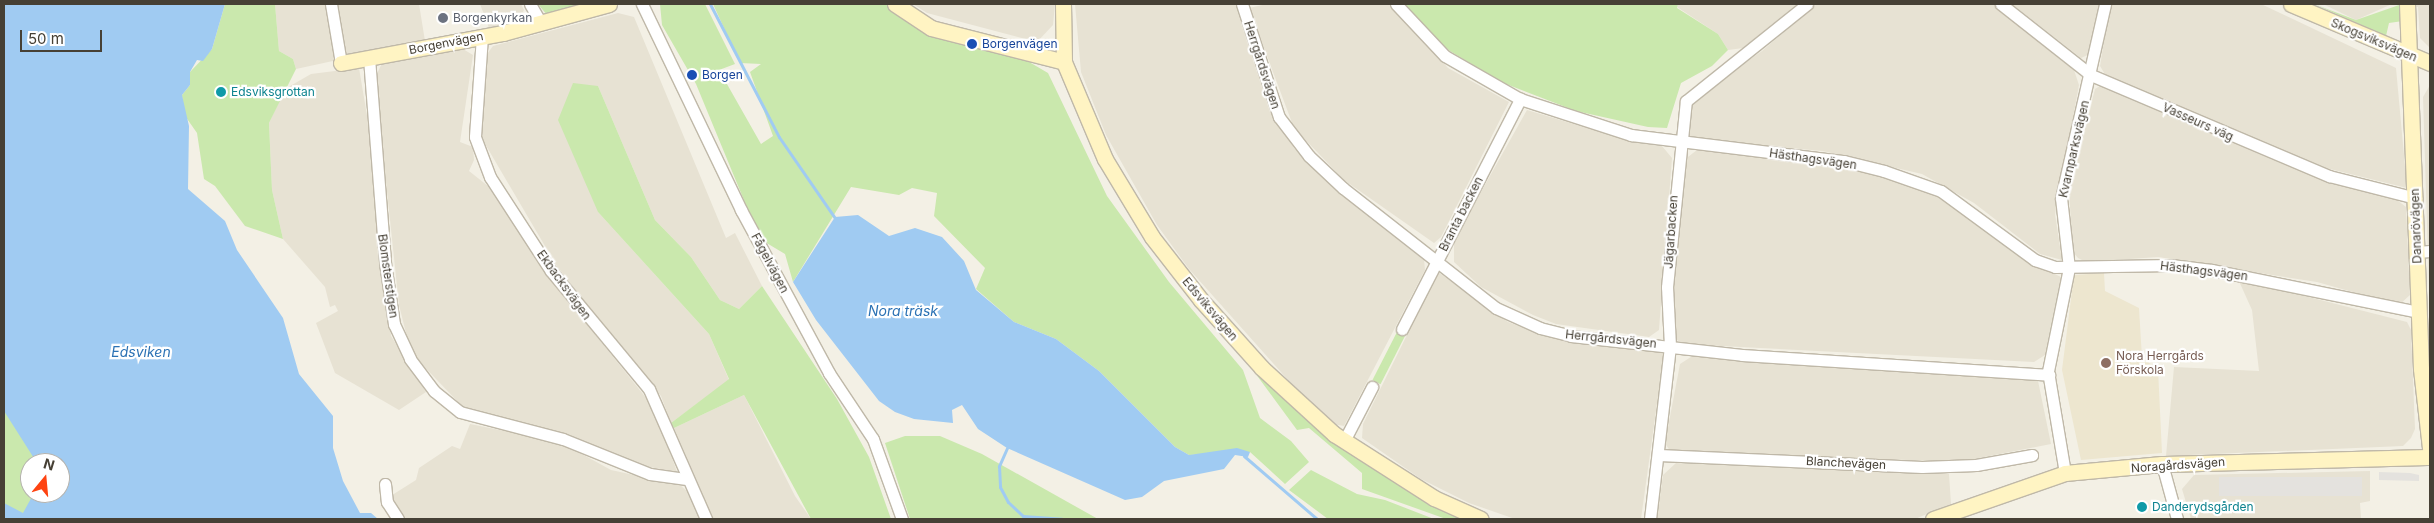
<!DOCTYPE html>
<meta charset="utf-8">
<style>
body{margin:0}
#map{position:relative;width:2434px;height:523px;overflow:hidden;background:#f3f0e5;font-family:Inter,sans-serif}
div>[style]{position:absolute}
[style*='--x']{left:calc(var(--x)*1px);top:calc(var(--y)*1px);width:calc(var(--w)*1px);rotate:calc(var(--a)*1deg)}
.residential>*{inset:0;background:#e7e2d3}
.education>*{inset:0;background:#ede6cf}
.green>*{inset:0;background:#cae8ad;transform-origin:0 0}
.parking>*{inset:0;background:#e4e2de;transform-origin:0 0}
.water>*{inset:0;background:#a0cbf2}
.stream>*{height:3px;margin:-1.5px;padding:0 1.5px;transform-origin:1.5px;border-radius:1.5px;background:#a0cbf2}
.roads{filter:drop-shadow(1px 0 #bfb8a8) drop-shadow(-1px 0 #bfb8a8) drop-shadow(0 1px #bfb8a8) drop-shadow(0 -1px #bfb8a8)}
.street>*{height:11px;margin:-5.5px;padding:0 5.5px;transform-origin:5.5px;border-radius:5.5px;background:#fff}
.secondary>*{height:15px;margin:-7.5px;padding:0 7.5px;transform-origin:7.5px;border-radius:7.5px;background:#fff4c3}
.dots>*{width:14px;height:14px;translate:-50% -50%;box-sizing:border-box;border:2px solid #fff;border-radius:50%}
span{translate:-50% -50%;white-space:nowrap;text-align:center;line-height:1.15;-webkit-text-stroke:4.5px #fff;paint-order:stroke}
.worship-label{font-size:12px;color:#5b616d}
.left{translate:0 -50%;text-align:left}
.street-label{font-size:12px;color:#464035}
.transit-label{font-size:12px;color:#164399}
.culture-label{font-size:12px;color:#0d838f}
.education-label{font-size:12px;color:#785e54}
.water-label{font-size:14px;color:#2c72b4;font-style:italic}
.frame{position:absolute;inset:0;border:5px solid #464035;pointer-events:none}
.north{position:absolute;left:20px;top:453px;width:50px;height:50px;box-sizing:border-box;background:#fff;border:1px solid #b5b3ae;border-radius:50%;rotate:17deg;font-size:14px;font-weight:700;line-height:20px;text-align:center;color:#464035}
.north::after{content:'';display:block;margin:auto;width:18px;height:22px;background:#fe4311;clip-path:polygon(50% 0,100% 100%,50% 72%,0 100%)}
.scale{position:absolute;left:20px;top:30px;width:82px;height:22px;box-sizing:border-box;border:2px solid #464035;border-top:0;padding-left:6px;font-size:15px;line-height:18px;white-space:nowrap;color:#464035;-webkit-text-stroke:4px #fff;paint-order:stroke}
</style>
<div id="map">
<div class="residential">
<div style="clip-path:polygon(275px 4px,419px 4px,425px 41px,296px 69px,293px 59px,279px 51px)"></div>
<div style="clip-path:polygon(480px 4px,521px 4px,524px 10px,519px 21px,489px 28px)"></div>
<div style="clip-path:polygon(913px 4px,1055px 4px,1053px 25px,1037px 42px,927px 13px)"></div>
<div style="clip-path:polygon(1075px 4px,1238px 4px,1275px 114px,1294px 148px,1349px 200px,1424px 259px,1425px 270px,1344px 426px,1333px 424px,1305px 399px,1189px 269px,1157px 225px,1106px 135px,1081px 72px)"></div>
<div style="clip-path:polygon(1267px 4px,1392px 4px,1448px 68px,1509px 102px,1441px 237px,1434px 243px,1344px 180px,1294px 128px,1249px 8px)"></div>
<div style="clip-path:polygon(1678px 4px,1797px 4px,1743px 48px,1728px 50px,1718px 34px,1677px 7px)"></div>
<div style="clip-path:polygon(1817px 4px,1993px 4px,2072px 64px,2079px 85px,2055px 214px,2062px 260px,2040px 254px,1974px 203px,1922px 174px,1823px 151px,1692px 139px,1686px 129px,1694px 98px,1762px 51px)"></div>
<div style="clip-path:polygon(2012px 4px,2099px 4px,2090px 54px,2081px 58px)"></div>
<div style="clip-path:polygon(2110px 4px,2261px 4px,2396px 68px,2407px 188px,2326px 168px,2106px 76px,2100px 66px)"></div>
<div style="clip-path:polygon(2323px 4px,2430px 4px,2430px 48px,2420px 38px,2418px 7px,2392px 4px,2356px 20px)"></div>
<div style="clip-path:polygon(618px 13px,634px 17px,726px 238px,735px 233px,762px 286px,739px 309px,720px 300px,691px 257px,655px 220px,598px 86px,598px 212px,709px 334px,729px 380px,671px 423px,661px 396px,562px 275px,481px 137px,487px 54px,493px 46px)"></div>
<div style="clip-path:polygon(463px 49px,473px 55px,460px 142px,473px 147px,474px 160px,469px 171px,493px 190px,552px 281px,655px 409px,677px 472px,633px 464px,462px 406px,411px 353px,399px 305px,375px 78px,382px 63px)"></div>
<div style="clip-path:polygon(359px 68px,374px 157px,391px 336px,426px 392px,399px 410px,335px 373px,316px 323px,338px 311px,335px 305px,330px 307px,325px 287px,283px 239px,272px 190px,269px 123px,285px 89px,311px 74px)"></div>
<div style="clip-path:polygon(2430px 85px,2430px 321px,2423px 97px)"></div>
<div style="clip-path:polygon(2100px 86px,2290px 167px,2397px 200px,2406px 207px,2410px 295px,2399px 305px,2317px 282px,2158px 257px,2086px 262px,2078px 258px,2073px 252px,2069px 192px,2095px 89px)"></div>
<div style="clip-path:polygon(1527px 110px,1634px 142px,1662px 146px,1672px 158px,1659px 330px,1649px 337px,1556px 324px,1533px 315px,1481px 287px,1454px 262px,1454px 240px)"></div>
<div style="clip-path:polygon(1697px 150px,1852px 168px,1921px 187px,1963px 211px,2036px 265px,2061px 277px,2045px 355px,2034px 362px,1682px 344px,1676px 339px,1672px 286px,1684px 160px)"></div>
<div style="clip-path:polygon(1438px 272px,1508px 322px,1545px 336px,1664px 353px,1641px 519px,1515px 519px,1469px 503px,1421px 479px,1362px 438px,1363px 424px)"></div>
<div style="clip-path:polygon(2238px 279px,2407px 322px,2411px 330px,2415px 429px,2411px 438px,2403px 446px,2166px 456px,2174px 367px,2259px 371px,2252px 310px)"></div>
<div style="clip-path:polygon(1694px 355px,2037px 376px,2051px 444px,1959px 462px,1670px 451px,1665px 443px,1680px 364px)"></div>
<div style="clip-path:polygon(744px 395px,795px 496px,811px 519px,713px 519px,674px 428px)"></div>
<div style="clip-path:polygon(470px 424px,560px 442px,611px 470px,680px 485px,688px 492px,700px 519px,404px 519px,389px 497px,416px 480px,419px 468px,452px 446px,460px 449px)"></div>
<div style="clip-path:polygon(1676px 463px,1949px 474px,1951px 504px,1915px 519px,1657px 519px,1663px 475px)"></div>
<div style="clip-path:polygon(2370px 471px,2370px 501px,2360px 503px,2361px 519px,2191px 519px,2182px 489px,2194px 475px)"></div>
</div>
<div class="education">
<div style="clip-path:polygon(2104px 273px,2105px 291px,2139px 308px,2142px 358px,2158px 369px,2162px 453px,2081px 460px,2062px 370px,2074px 275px)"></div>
</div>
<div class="green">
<div style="clip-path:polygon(225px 4px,275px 4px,279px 51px,293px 59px,296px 69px,269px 123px,272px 190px,283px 239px,245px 226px,215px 186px,204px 179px,197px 133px,183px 113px,182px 95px,190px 85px,190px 72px,212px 49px)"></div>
<div style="clip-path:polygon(538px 4px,589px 4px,547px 15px)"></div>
<div style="clip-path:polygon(660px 4px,705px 4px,735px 64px,719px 70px,761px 144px,773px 136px,750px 72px,761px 64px,740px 63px,713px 4px,886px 4px,945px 39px,1024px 59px,1048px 73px,1107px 196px,1169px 282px,1243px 370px,1260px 418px,1291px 441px,1309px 462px,1285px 484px,1250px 452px,1189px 455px,1175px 447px,1099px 371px,1056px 339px,1014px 322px,976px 289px,985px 268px,934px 216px,937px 193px,912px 188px,899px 195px,851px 187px,793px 282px,785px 254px,760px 239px,696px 84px,662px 25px)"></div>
<div style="clip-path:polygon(1400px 4px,1678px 4px,1677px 8px,1718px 34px,1728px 50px,1712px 66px,1681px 83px,1667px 128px,1648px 127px,1576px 111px,1501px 82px,1450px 51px,1408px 18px)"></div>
<div style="clip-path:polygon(2314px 4px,2356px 20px,2402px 4px,2403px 21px,2389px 23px,2386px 36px)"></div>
<div style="clip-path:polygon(573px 83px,598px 86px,655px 220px,691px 257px,720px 300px,739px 309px,762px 286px,837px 399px,869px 457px,891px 519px,811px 519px,744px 395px,674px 428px,671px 423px,729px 379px,709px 334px,598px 212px,558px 120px)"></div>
<div style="clip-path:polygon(evenodd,4px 300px,100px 493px,4px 519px,4px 300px,30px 463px,60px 463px,60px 493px,30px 493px,30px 463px)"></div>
<div style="left:1397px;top:332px;width:9px;height:54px;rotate:27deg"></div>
<div style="clip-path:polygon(1247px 362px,1297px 410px,1465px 519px,1446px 519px,1362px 489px,1362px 473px,1309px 428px,1297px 430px)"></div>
<div style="clip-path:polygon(905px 436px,940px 436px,982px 454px,1098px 519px,910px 519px,885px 443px)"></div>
<div style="clip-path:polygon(1311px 470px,1357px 494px,1385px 500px,1434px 519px,1328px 519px,1289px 490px)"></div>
</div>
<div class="parking">
<div style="clip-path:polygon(2379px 472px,2410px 473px,2419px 475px,2419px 481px,2379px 480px)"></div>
<div style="left:2362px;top:477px;width:19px;height:143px;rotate:90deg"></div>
</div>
<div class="water">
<div style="clip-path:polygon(4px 4px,225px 4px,212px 49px,203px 61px,197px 60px,190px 72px,190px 85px,182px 95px,189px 126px,188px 189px,225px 221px,237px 250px,283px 318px,299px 374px,333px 416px,333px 448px,343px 481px,360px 513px,371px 513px,378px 519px,4px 519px,4px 503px,23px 513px,34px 493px,60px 493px,60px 463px,37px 463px,4px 411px)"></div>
<div style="clip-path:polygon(858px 215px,889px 236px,915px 228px,942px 237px,964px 261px,976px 290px,1014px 322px,1056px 339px,1099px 371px,1175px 447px,1189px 455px,1237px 448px,1250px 452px,1248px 457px,1235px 455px,1224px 469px,1164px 481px,1142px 497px,1125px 500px,1007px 448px,978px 429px,962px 405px,952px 410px,953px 423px,914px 419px,895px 412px,879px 401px,816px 320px,793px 282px,835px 217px)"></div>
</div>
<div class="stream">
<div style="--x:710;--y:4;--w:150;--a:62.6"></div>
<div style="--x:779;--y:137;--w:102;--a:55.4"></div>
<div style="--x:1007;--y:448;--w:20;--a:114"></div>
<div style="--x:999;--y:466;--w:21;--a:87"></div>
<div style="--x:1000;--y:487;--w:17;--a:62"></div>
<div style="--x:1008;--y:502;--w:21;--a:43"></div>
<div style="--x:1023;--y:516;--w:39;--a:4"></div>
<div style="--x:1244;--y:456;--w:96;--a:40.8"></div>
</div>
<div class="roads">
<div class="street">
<div style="--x:331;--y:4;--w:60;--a:80.4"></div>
<div style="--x:530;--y:4;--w:22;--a:60"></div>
<div style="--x:642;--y:4;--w:229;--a:64.3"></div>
<div style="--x:741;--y:210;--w:185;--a:61.6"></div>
<div style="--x:829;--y:373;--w:79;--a:56.3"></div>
<div style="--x:873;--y:439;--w:85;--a:70.1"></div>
<div style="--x:1242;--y:4;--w:119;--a:71.9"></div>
<div style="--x:1279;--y:117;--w:49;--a:52.4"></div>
<div style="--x:1309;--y:156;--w:47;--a:43.3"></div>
<div style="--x:1343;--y:188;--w:194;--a:38.1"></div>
<div style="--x:1496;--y:308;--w:48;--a:24.4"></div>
<div style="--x:1540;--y:328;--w:32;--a:14"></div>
<div style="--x:1571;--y:336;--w:172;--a:6.3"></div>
<div style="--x:1742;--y:355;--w:308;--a:3.7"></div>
<div style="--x:1396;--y:4;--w:71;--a:46.7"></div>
<div style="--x:1445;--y:56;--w:86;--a:29.8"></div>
<div style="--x:1520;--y:99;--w:117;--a:18"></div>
<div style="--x:1631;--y:135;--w:215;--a:7"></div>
<div style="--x:1844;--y:161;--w:41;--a:14"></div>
<div style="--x:1884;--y:171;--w:60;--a:19.3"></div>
<div style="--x:1941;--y:191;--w:117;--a:36.3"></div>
<div style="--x:2035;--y:260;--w:21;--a:19"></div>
<div style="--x:2055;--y:267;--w:116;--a:-1"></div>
<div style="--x:2171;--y:265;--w:41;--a:7"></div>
<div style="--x:2212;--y:270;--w:211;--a:11.5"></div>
<div style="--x:2001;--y:4;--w:115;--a:38.3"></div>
<div style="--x:2091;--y:75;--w:259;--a:23"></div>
<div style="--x:2329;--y:176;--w:90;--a:14.2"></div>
<div style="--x:482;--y:36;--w:101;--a:94"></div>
<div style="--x:475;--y:137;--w:43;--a:69.4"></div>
<div style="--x:490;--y:177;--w:112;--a:57"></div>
<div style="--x:551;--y:271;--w:153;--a:50.3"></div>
<div style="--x:649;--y:389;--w:142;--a:66.3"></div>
<div style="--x:369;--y:58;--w:206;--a:85.5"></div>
<div style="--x:385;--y:263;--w:62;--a:81.6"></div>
<div style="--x:394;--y:324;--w:38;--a:65"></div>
<div style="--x:410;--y:359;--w:40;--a:53"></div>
<div style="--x:434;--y:391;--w:33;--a:39"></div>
<div style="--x:460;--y:412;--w:106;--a:14.7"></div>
<div style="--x:563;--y:439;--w:94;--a:21.9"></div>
<div style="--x:650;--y:474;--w:37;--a:8"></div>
<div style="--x:2417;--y:252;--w:13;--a:-4"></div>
<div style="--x:1402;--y:329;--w:259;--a:-62.8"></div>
<div style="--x:1344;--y:441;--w:61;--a:-62.6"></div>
<div style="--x:1659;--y:455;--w:263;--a:2.6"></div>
<div style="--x:1922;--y:467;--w:54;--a:-2.1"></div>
<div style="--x:1976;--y:465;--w:57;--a:-10.1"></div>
<div style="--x:2162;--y:464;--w:57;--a:74.7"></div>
<div style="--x:2065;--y:473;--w:103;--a:-99.5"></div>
<div style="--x:2048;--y:371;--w:105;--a:-78.5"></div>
<div style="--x:2069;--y:268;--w:70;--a:-96.5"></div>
<div style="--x:2061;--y:198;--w:199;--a:-77.2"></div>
<div style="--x:385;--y:484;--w:18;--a:84"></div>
<div style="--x:387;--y:502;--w:20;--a:57"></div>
<div style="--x:1650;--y:519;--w:174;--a:-83.4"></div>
<div style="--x:1670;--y:346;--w:59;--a:-92.9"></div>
<div style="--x:1667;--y:287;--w:187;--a:-84.2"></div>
<div style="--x:1686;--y:101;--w:155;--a:-38.7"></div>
</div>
<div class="secondary">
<div style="--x:895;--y:4;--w:43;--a:33.7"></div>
<div style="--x:931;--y:28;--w:137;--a:14.3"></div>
<div style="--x:1063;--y:4;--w:58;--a:89"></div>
<div style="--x:1064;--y:62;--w:105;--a:67.1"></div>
<div style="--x:1105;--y:159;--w:91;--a:58.9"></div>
<div style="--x:1152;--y:237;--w:80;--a:52.1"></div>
<div style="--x:1201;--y:300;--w:91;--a:48.1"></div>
<div style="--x:1262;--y:368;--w:98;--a:42.5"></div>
<div style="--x:1334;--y:434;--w:119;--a:32.6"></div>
<div style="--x:1434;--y:498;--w:51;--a:24.1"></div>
<div style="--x:2291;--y:4;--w:151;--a:23"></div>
<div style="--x:2407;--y:4;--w:365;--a:87.8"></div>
<div style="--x:2421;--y:369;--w:80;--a:83.5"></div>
<div style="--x:341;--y:63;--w:165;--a:-10.5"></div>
<div style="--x:503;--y:33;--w:110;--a:-15.3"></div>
<div style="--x:1933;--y:519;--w:140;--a:-19.2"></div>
<div style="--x:2065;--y:473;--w:97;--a:-5.3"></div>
<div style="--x:2162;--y:464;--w:268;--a:-1.5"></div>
</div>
</div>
<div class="dots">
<div style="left:443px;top:18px;background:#6b7280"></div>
<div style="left:972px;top:44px;background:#1a4fb4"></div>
<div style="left:692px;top:75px;background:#1a4fb4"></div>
<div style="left:221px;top:92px;background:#0f9aa8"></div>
<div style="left:2106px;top:363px;background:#8d6e63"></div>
<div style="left:2142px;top:507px;background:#0f9aa8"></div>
</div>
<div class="worship-label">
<span class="left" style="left:453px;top:18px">Borgenkyrkan</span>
</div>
<div class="street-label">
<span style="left:2374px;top:40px;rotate:23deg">Skogsviksvägen</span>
<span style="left:446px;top:43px;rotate:-11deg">Borgenvägen</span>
<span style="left:1262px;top:65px;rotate:72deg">Herrgårdsvägen</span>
<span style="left:2198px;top:122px;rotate:24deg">Vasseurs väg</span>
<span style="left:2074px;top:149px;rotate:-77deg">Kvarnparksvägen</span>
<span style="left:1813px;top:159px;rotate:8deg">Hästhagsvägen</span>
<span style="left:1461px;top:214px;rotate:-63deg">Branta backen</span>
<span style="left:2416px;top:226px;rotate:-92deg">Danarövägen</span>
<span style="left:1671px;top:232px;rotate:-86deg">Jägarbacken</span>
<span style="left:770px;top:263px;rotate:62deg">Fågelvägen</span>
<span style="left:2204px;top:271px;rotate:7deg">Hästhagsvägen</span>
<span style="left:388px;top:276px;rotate:82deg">Blomsterstigen</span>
<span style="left:564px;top:285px;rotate:54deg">Ekbacksvägen</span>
<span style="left:1210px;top:309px;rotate:50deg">Edsviksvägen</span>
<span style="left:1611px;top:339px;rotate:6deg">Herrgårdsvägen</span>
<span style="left:1846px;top:463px;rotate:3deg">Blanchevägen</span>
<span style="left:2178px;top:465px;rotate:-4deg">Noragårdsvägen</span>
</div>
<div class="transit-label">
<span class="left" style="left:982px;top:44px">Borgenvägen</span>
<span class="left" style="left:702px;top:75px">Borgen</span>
</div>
<div class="culture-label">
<span class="left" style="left:231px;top:92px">Edsviksgrottan</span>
<span class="left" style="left:2152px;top:507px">Danderydsgården</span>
</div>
<div class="education-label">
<span class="left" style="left:2116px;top:363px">Nora Herrgårds<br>Förskola</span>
</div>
<div class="water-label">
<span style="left:903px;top:311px">Nora träsk</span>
<span style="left:141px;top:352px">Edsviken</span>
</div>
<div class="frame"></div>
<div class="north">N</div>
<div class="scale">50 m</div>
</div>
